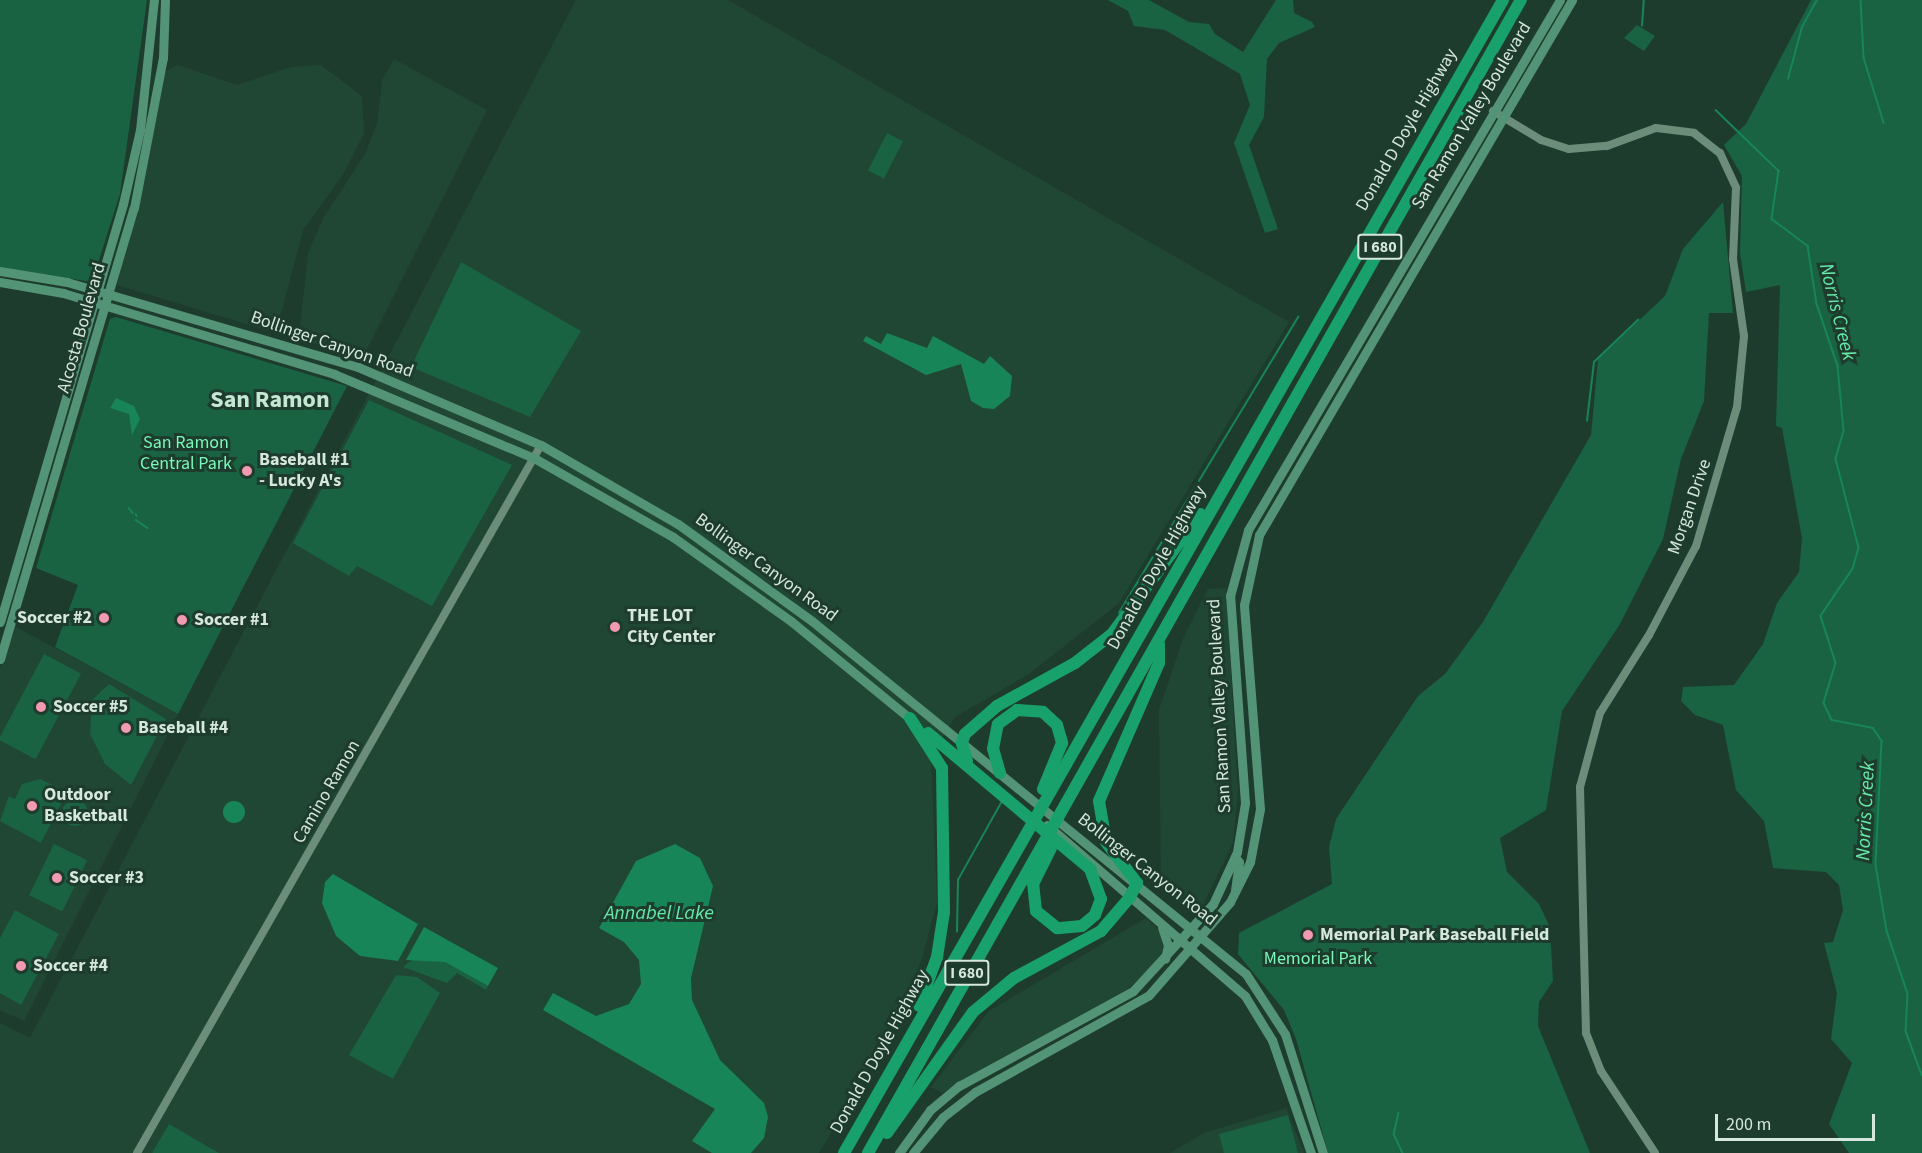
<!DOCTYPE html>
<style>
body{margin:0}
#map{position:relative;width:1922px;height:1153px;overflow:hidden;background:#1e3c2d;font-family:"Source Sans 3",sans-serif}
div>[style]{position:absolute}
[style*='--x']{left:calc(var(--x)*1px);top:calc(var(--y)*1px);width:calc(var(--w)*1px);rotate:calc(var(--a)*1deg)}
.built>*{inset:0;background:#204733}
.green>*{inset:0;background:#196242;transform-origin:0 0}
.round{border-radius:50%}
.water>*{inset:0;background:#188558}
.stream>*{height:1.5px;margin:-0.75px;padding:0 0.75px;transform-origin:0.75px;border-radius:0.75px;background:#188558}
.tertiary>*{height:8px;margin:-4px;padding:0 4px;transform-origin:4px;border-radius:4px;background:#6c8d7a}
.secondary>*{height:9px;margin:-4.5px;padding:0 4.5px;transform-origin:4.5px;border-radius:4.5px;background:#539376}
.motorway>*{height:12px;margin:-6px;padding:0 6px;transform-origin:6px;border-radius:6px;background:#19a16b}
.dots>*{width:16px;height:16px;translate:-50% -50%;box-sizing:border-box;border:3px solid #1e3c2d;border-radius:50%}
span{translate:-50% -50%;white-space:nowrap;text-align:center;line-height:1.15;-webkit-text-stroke:6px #1e3c2d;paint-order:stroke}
.shield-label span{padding:2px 4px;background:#1e3c2d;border:2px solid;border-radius:4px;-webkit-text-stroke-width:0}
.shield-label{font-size:16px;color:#d6e7dd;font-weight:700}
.street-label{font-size:18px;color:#d6e7dd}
.park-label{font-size:18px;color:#78f9b9}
.poi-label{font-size:18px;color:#d6e7dd;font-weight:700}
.left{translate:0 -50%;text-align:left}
.right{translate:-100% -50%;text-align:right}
.water-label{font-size:20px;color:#66e8a9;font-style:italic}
.district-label{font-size:24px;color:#c4e7d2;font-weight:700}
.scale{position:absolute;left:1715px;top:1114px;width:160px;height:27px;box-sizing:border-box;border:3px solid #d6e7dd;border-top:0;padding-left:8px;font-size:18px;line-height:21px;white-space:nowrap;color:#d6e7dd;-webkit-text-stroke:4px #1e3c2d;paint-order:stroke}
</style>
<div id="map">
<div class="built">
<div style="clip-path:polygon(576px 0,728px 0,1289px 322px,1119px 603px,1029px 674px,955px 717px,931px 756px,937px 902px,921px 962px,867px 1074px,819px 1153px,0 1153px,0 1023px,30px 1038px)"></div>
<div style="clip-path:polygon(394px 59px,487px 110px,361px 361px,299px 338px,308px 253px,324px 217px,365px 154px,377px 124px,382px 80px)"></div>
<div style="clip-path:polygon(178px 65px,237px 85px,291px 67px,321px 65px,362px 96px,364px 133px,343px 175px,303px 230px,276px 333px,117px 285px,164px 72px)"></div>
<div style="clip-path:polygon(1226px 588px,1238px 792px,1233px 843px,1202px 907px,1189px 912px,1161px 888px,1159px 710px,1183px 639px,1208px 589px)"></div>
<div style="clip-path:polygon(16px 627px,178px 714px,24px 1021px,0 1010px,0 668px)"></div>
<div style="clip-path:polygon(1146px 918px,1161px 932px,1163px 950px,1159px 961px,1125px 992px,942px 1093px,931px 1087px,989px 1011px)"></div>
<div style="clip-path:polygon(1286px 1108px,1304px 1153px,1170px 1153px,1204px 1133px)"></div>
</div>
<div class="green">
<div style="clip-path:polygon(0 0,147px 0,120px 194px,92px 282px,0 267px)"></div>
<div style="clip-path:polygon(1108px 0,1149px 0,1189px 22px,1209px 24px,1215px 34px,1243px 52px,1276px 0,1293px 0,1294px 13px,1312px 22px,1315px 27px,1279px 43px,1267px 59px,1264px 117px,1249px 145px,1278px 229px,1265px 233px,1234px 143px,1250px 105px,1240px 74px,1165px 30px,1134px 26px,1128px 11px)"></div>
<div style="clip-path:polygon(1811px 0,1922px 0,1922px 1153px,1849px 1153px,1829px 1124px,1852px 1063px,1831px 1039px,1837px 993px,1824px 943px,1833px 942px,1843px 910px,1839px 885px,1826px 872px,1773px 868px,1764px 821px,1736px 790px,1723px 725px,1695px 715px,1681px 701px,1683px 687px,1734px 685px,1763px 644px,1777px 603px,1799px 572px,1802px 538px,1782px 428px,1776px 426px,1780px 285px,1746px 292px,1740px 253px,1742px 176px,1724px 145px,1746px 124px)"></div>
<div style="clip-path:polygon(1637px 25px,1655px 36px,1644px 51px,1624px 38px)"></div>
<div style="left:887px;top:133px;width:18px;height:42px;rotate:27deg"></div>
<div style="clip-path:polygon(1723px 202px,1733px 313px,1709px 313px,1704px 401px,1681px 459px,1663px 539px,1620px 624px,1562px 711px,1546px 810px,1500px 838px,1507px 872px,1539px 904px,1550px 927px,1553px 981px,1539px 1002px,1538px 1026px,1590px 1153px,1328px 1153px,1296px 1039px,1284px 1010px,1238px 954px,1239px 933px,1332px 884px,1329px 847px,1336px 819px,1418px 696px,1445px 674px,1483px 622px,1591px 435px,1598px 359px,1665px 296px,1683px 249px)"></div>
<div style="clip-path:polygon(461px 262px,581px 331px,530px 417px,411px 367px)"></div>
<div style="clip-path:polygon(116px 317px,347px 386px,178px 714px,55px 647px,78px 585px,36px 568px,110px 319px)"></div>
<div style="clip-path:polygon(369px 400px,512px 465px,432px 606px,357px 566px,349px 576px,293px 543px)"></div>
<div style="left:44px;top:654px;width:42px;height:97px;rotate:28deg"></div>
<div style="clip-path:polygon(109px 684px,166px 719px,131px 785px,105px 764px,90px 734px,92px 700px)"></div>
<div style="clip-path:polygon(40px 779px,67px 792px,41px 843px,0 821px,9px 796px,15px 799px,22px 784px)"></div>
<div class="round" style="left:62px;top:800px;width:26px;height:26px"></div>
<div style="left:54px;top:844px;width:37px;height:57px;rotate:26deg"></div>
<div style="clip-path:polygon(15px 910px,59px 934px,21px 1005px,0 993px,0 938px)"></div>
<div style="clip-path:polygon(413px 959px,445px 962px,488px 986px,486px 990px,457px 973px,447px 983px,403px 967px)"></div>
<div style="clip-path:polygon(396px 975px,417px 977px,440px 993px,393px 1079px,349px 1055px)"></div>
<div style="clip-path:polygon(1288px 1115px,1298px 1153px,1224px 1153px,1219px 1134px)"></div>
<div style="clip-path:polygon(169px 1124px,219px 1153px,152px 1153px)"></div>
</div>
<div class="water">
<div style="clip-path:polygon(887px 333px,927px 348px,933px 336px,984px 364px,990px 356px,1012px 376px,1010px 396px,994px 409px,983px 408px,971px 401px,961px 364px,926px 375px,863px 341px,866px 336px,881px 344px)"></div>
<div style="clip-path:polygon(116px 398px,134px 406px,140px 419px,132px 435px,129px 414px,110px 408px)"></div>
<div class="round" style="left:223px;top:801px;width:22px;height:22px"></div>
<div style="clip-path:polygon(675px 844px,700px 858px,713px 886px,691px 978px,692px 1000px,720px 1060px,764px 1103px,768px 1117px,764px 1138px,751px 1153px,712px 1153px,692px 1141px,715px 1109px,543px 1010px,553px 993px,596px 1016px,629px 1004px,641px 984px,639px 960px,624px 942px,599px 928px,636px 861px)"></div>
<div style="clip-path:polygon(333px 874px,418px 924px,398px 961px,360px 956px,336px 936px,322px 903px,325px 882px)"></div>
<div style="clip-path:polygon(424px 927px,498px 968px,488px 986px,445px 962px,406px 960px)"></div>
</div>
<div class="stream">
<div style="--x:1861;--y:0;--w:58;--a:87"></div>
<div style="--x:1864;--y:58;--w:68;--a:72.9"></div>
<div style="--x:1642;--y:26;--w:26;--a:-86"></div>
<div style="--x:1788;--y:79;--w:54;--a:-74.9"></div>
<div style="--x:1802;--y:27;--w:31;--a:-61"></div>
<div style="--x:1716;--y:110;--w:88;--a:44.1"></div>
<div style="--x:1779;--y:171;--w:49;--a:98.3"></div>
<div style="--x:1772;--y:219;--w:45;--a:36.9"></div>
<div style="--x:1808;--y:246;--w:59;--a:81.2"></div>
<div style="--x:1817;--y:304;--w:65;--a:71.3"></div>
<div style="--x:1838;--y:366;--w:65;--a:84.7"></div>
<div style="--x:1844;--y:431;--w:29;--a:106"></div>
<div style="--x:1836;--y:459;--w:92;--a:75.5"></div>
<div style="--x:1859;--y:548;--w:22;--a:106"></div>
<div style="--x:1853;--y:569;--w:57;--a:124.2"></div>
<div style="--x:1821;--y:616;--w:49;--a:72.3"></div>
<div style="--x:1836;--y:663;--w:42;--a:106.7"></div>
<div style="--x:1824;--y:703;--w:19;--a:65"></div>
<div style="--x:1832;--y:720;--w:42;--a:11"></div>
<div style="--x:1873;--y:728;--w:16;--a:55"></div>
<div style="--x:1882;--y:741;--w:124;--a:92.8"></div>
<div style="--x:1876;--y:865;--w:67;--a:80.5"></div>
<div style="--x:1887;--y:931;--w:66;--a:71.6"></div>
<div style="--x:1908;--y:994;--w:37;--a:93"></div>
<div style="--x:1906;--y:1031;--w:47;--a:70"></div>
<div style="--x:1587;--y:421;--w:59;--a:-83.2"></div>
<div style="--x:1594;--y:362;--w:61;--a:-43.7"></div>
<div style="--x:129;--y:508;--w:6;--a:51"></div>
<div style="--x:136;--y:514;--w:2;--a:63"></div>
<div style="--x:136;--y:520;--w:14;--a:34"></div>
<div style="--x:1119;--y:613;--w:346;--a:-58.8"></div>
<div style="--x:957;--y:932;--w:52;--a:-88.9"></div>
<div style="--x:958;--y:880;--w:88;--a:-60.8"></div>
<div style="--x:1399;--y:1113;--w:22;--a:103"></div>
<div style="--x:1394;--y:1134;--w:21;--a:65"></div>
</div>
<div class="tertiary">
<div style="--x:1493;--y:111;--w:56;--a:31.1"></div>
<div style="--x:1541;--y:140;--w:29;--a:18"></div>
<div style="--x:1569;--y:149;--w:38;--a:-5"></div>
<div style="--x:1607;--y:146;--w:52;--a:-20.2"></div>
<div style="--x:1656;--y:128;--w:38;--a:7"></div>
<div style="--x:1694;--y:133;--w:33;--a:38"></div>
<div style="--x:1720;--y:153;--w:38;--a:65"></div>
<div style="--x:1736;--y:188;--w:71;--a:92.4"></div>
<div style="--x:1733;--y:259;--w:78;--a:81.9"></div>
<div style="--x:1744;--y:336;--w:71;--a:95.6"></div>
<div style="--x:1737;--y:407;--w:145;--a:106.4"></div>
<div style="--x:1696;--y:546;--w:101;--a:117.8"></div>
<div style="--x:1649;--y:635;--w:92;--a:122.1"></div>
<div style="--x:1600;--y:713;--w:77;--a:105.1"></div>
<div style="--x:1580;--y:787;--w:246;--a:88.6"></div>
<div style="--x:1586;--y:1033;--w:41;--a:68.5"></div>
<div style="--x:1601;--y:1071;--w:98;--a:56.6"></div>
<div style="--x:137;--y:1153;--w:815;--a:-60.29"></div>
</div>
<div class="secondary">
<div style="--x:0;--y:271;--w:68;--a:9.3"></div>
<div style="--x:67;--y:282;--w:303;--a:16.3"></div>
<div style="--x:358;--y:367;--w:199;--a:23.1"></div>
<div style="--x:541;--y:445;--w:158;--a:30"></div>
<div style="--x:678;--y:524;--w:165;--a:35.9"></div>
<div style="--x:812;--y:621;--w:559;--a:39.12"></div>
<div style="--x:1246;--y:974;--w:72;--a:57"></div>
<div style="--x:1285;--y:1034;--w:125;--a:72.3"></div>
<div style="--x:0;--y:282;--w:64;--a:9.9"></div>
<div style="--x:63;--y:293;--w:283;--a:16.6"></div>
<div style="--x:334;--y:374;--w:217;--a:22.8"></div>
<div style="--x:534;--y:458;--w:160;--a:29.6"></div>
<div style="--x:673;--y:537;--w:146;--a:35.5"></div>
<div style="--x:792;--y:622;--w:156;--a:39.3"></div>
<div style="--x:0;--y:622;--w:436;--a:-73.6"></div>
<div style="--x:123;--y:204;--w:76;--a:-77.1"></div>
<div style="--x:140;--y:130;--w:131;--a:-83.9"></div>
<div style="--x:0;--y:659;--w:470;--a:-73.5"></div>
<div style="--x:134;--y:208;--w:153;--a:-79.1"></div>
<div style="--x:163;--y:58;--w:58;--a:-88"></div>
<div style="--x:1047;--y:825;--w:262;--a:40.8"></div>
<div style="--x:1245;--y:996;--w:52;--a:58.5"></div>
<div style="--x:1272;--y:1040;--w:120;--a:71"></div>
<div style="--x:1235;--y:857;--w:6;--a:51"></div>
<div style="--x:1239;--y:862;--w:29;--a:98"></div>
<div style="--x:1162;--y:927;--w:19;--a:72"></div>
<div style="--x:1168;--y:945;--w:14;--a:102"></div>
<div style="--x:899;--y:1153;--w:53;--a:-54.2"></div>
<div style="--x:930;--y:1110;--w:38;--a:-40"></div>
<div style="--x:959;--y:1086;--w:198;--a:-28.6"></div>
<div style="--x:1133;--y:991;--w:118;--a:-47.4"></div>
<div style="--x:1213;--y:904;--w:57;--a:-65.2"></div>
<div style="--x:1237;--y:852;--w:50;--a:-80.7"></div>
<div style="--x:1245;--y:803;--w:208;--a:-94.1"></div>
<div style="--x:1230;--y:596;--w:68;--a:-74.7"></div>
<div style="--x:1248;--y:530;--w:615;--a:-59.52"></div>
<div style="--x:913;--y:1153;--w:47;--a:-50.2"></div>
<div style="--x:943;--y:1117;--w:41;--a:-38"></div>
<div style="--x:975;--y:1092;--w:199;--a:-29.1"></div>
<div style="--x:1149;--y:995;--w:123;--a:-48.9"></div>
<div style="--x:1230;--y:902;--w:45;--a:-63.4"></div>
<div style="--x:1250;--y:862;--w:54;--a:-79.3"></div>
<div style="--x:1260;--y:809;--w:205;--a:-94.5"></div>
<div style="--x:1244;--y:605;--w:72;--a:-77.9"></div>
<div style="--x:1259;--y:535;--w:620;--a:-59.67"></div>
</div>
<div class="motorway">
<div style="--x:910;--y:718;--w:59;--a:57.4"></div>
<div style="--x:942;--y:768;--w:144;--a:89.2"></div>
<div style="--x:944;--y:912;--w:46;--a:98.8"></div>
<div style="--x:937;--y:957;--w:52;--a:110.2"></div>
<div style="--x:928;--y:733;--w:212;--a:40"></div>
<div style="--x:1090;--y:869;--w:32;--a:70"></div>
<div style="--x:1101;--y:899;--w:17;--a:111"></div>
<div style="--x:1095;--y:915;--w:17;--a:140"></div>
<div style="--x:1082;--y:926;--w:25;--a:175"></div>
<div style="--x:1057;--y:928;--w:27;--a:-141"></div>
<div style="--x:1036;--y:911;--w:27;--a:-96"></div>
<div style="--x:1033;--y:884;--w:40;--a:-63.4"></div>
<div style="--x:967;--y:761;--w:19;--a:-106"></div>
<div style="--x:962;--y:743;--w:9;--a:-72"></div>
<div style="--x:965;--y:734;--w:43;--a:-41.2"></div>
<div style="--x:997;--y:706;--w:89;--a:-28.9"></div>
<div style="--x:1075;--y:663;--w:47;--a:-38.1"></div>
<div style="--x:1112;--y:634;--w:149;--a:-53.7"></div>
<div style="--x:1000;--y:773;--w:25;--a:-106"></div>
<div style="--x:993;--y:749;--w:25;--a:-79"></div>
<div style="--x:998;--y:724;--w:24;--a:-36"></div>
<div style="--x:1017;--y:710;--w:26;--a:4"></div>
<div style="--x:1043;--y:712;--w:19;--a:43"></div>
<div style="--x:1057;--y:725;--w:19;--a:74"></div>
<div style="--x:1062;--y:743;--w:50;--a:112.4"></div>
<div style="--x:887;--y:1133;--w:148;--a:-54.6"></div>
<div style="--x:973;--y:1012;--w:53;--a:-39.7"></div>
<div style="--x:1014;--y:978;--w:99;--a:-28.4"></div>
<div style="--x:1101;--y:931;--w:45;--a:-49.5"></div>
<div style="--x:1130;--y:897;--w:16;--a:-63"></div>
<div style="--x:1137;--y:883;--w:51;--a:-127.1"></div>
<div style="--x:1106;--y:842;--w:42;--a:-99.7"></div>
<div style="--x:1099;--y:801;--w:150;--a:-66.5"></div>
<div style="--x:1159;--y:663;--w:19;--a:-90"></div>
<div style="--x:844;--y:1153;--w:1328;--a:-60.25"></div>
<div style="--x:868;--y:1153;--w:1325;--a:-60.48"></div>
</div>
<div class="dots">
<div style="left:247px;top:471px;background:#f29ab0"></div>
<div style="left:104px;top:618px;background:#f29ab0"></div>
<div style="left:182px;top:620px;background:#f29ab0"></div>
<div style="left:615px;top:627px;background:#f29ab0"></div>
<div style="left:41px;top:707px;background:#f29ab0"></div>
<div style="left:126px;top:728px;background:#f29ab0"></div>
<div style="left:32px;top:806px;background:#f29ab0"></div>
<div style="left:57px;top:878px;background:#f29ab0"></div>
<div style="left:1308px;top:935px;background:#f29ab0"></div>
<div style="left:21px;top:966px;background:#f29ab0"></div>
</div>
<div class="shield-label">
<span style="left:1380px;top:247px">I 680</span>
<span style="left:967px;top:973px">I 680</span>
</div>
<div class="street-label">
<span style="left:1472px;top:116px;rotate:-59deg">San Ramon Valley Boulevard</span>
<span style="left:1407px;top:130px;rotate:-60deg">Donald D Doyle Highway</span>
<span style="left:82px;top:328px;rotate:-74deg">Alcosta Boulevard</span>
<span style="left:332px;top:345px;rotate:19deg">Bollinger Canyon Road</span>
<span style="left:1690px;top:507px;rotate:-71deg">Morgan Drive</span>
<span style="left:766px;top:568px;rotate:36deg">Bollinger Canyon Road</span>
<span style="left:1157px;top:568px;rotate:-61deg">Donald D Doyle Highway</span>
<span style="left:1220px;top:706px;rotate:-93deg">San Ramon Valley Boulevard</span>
<span style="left:327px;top:792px;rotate:-60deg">Camino Ramon</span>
<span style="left:1147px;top:870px;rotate:38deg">Bollinger Canyon Road</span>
<span style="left:880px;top:1052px;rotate:-61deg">Donald D Doyle Highway</span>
</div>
<div class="park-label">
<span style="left:186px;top:454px">San Ramon<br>Central Park</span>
<span style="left:1318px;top:959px">Memorial Park</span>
</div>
<div class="poi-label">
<span class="left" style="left:259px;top:471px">Baseball #1<br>- Lucky A's</span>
<span class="left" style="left:627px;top:627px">THE LOT<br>City Center</span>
<span class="right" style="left:92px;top:618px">Soccer #2</span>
<span class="left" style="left:194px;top:620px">Soccer #1</span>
<span class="left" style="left:53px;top:707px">Soccer #5</span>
<span class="left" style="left:138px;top:728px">Baseball #4</span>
<span class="left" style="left:44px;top:806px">Outdoor<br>Basketball</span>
<span class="left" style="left:69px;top:878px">Soccer #3</span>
<span class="left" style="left:1320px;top:935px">Memorial Park Baseball Field</span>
<span class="left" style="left:33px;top:966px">Soccer #4</span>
</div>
<div class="water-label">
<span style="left:1837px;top:312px;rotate:76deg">Norris Creek</span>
<span style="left:1866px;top:811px;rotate:-87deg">Norris Creek</span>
<span style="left:659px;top:913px">Annabel Lake</span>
</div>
<div class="district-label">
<span style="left:270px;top:400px">San Ramon</span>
</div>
<div class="scale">200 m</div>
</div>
